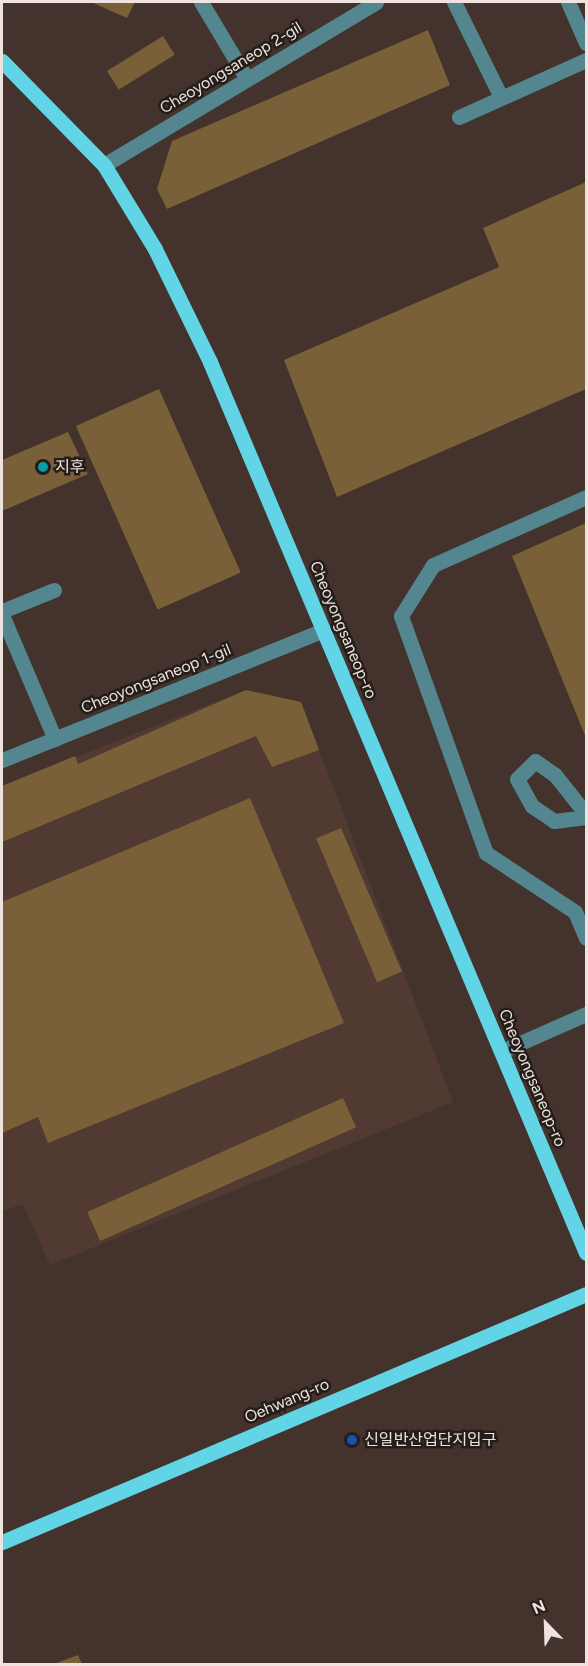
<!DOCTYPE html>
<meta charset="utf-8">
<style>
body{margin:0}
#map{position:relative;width:588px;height:1666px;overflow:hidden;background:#43332c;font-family:Figtree,"Noto Sans KR",sans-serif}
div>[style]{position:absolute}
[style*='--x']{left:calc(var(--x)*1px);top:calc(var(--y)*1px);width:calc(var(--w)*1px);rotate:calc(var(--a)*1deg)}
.built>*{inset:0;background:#513a31}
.building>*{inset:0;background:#796038;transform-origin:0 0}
.minor>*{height:15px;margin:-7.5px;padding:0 7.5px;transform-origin:7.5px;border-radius:7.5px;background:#53868e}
.major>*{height:15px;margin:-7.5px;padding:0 7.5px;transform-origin:7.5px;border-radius:7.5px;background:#61d5e5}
.dots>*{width:16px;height:16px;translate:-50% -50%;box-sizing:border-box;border:3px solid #241d19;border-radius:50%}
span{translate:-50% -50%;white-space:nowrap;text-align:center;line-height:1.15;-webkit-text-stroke:5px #241d19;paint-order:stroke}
.street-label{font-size:16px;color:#eee3de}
.poi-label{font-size:16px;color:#eee3de}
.left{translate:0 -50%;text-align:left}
.frame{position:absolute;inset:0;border:3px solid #eee3de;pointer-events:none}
.north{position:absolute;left:516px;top:1594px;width:60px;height:60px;-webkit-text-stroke:4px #241d19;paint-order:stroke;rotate:337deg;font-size:16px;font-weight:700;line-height:24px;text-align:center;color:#eee3de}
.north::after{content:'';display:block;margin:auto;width:21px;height:27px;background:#eee3de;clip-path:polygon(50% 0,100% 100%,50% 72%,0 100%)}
</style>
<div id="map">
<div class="built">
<div style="clip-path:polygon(246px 690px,301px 702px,453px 1102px,50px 1265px,23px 1204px,2px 1211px,2px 786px)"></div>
</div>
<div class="building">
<div style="clip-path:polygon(91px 2px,135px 2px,127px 18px)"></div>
<div style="clip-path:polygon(428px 30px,450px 85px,167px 209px,157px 189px,172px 141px)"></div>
<div style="left:163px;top:36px;width:22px;height:66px;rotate:58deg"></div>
<div style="clip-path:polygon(586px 182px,586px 389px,337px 497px,284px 360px,499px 267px,483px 228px)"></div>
<div style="left:159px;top:389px;width:201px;height:91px;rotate:66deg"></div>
<div style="clip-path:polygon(68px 432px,88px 474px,2px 511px,2px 460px)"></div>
<div style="clip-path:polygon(586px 523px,586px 738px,512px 556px)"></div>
<div style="clip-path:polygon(246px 690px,301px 702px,319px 750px,272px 767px,256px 736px,2px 842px,2px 786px,75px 756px,78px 764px)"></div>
<div style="clip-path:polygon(250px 798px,344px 1023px,48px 1143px,38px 1117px,2px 1133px,2px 902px)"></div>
<div style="left:341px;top:828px;width:156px;height:27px;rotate:67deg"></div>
<div style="left:343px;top:1098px;width:32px;height:280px;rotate:66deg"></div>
<div style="clip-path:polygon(78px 1655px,82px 1664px,54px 1664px)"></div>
</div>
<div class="minor">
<div style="--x:201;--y:2;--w:90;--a:59.1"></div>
<div style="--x:454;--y:2;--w:106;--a:63.7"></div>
<div style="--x:568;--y:2;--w:45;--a:66.3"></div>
<div style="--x:459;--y:117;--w:139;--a:-24.2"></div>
<div style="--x:104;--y:165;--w:317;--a:-30.9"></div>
<div style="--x:586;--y:497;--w:167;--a:156"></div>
<div style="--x:433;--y:565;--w:60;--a:122.1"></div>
<div style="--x:401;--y:616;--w:252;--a:70.3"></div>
<div style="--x:486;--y:853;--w:107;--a:33.5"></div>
<div style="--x:575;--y:912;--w:28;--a:67"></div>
<div style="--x:2;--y:611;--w:56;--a:-22"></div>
<div style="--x:2;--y:615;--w:135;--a:66.9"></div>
<div style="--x:2;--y:760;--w:347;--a:-22"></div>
<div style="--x:586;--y:814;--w:50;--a:-128.5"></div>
<div style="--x:555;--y:775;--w:24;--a:-145"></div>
<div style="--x:535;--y:761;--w:25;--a:135"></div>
<div style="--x:517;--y:779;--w:31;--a:61"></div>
<div style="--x:532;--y:806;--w:27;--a:34"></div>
<div style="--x:554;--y:821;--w:32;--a:-7"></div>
<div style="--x:502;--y:1051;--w:92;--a:-23.8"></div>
</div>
<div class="major">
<div style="--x:2;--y:61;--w:146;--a:45.6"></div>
<div style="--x:104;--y:165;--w:98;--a:58.7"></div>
<div style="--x:155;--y:249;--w:126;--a:64"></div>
<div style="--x:210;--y:362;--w:967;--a:67.12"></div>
<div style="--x:2;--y:1542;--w:634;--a:-23.01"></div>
</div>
<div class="dots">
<div style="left:43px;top:467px;background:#0f9aa8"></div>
<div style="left:352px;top:1440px;background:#1a4fb4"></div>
</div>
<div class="street-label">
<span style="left:231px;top:68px;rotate:-31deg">Cheoyongsaneop 2-gil</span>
<span style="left:343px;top:630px;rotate:67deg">Cheoyongsaneop-ro</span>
<span style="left:156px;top:679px;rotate:-22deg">Cheoyongsaneop 1-gil</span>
<span style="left:532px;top:1078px;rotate:67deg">Cheoyongsaneop-ro</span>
<span style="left:287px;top:1401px;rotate:-23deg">Oehwang-ro</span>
</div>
<div class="poi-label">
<span class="left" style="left:55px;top:467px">지후</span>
<span class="left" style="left:364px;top:1440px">신일반산업단지입구</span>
</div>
<div class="frame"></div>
<div class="north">N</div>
</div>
